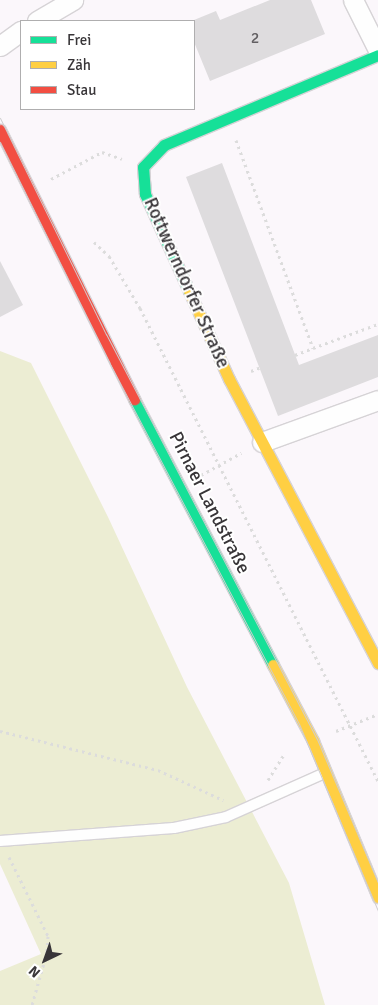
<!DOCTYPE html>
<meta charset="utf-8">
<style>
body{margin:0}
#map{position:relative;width:378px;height:1005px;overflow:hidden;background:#fbf7fb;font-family:Signika,sans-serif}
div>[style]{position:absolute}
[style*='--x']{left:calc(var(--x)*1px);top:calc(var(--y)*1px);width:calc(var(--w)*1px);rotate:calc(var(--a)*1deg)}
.green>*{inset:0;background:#ecedd3}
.building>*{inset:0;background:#dedcde}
.path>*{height:3px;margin-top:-1.5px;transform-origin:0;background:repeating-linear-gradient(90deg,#dcdcdc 0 2.5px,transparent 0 6.5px)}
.roads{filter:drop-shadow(1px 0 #d6d3d6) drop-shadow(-1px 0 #d6d3d6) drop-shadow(0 1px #d6d3d6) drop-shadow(0 -1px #d6d3d6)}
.lane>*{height:10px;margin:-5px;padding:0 5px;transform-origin:5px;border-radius:5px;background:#fefefe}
.street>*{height:19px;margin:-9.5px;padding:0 9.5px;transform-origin:9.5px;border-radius:9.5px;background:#fefefe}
.fast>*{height:11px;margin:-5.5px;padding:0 5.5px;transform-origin:5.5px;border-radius:5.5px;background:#16e098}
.slow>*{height:11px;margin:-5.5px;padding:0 5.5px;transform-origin:5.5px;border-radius:5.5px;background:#ffcf43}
.jam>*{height:11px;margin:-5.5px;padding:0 5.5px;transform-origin:5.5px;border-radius:5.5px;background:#f24e42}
.tram>*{height:1px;margin:-0.5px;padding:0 0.5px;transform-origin:0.5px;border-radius:0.5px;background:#cfcdcf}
span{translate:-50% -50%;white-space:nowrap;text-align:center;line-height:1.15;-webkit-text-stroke:4px #fff;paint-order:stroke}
.number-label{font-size:16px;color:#625f62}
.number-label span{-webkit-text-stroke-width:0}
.street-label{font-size:19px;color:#383538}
.legend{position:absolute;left:20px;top:20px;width:175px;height:90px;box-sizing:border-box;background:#fff;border:1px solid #afaeaf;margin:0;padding:6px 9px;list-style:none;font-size:15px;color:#383538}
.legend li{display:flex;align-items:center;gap:10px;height:25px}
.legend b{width:25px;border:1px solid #afaeaf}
.north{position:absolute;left:20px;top:935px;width:50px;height:50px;-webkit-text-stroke:4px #fff;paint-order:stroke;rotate:222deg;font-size:14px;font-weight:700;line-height:20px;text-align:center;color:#383538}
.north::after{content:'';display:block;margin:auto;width:18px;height:22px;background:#383538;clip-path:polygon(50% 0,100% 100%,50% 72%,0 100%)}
</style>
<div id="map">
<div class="green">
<div style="clip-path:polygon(0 351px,31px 363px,108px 517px,187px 687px,289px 883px,325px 1005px,0 1005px,0 971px,41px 954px,0 864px)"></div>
</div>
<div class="building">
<div style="clip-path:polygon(270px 0,311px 0,325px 34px,210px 81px,194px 42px,194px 20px,216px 11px,220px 20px)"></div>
<div style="clip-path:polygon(222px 163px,299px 365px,378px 335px,378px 377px,278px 416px,186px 177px)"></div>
<div style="clip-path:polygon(0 261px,23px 305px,0 317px)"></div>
</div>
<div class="path">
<div style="--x:236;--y:140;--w:222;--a:69.7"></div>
<div style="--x:313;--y:348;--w:69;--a:-20.3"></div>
<div style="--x:51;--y:179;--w:58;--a:-27.9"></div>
<div style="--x:102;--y:152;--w:21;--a:19"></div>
<div style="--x:94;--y:242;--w:21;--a:43"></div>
<div style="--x:109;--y:256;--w:61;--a:59.2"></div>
<div style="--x:140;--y:308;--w:530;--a:63.29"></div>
<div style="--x:295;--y:355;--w:19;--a:-21"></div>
<div style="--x:251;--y:371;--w:9;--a:-21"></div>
<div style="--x:201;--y:475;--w:46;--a:-28.8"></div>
<div style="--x:0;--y:731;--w:163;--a:13.9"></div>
<div style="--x:158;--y:770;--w:72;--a:24.8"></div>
<div style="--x:336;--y:731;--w:45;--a:-22"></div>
<div style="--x:268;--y:780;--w:32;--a:-58"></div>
<div style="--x:9;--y:857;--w:88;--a:63.7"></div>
<div style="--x:48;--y:936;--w:16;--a:94"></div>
<div style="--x:47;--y:952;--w:55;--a:105.8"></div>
</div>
<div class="roads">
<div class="lane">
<div style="--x:0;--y:841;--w:174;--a:-4.3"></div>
<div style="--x:174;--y:828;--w:53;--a:-11.9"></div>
<div style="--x:226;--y:817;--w:108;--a:-24"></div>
</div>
<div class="street">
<div style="--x:353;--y:0;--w:56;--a:63.4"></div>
<div style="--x:37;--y:21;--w:42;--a:-30.3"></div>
<div style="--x:0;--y:46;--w:26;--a:-36"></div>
<div style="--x:262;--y:442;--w:123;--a:-19.9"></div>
</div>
<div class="fast">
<div style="--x:189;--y:291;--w:107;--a:-114.4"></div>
<div style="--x:145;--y:194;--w:27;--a:-94"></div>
<div style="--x:143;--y:167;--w:30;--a:-46"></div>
<div style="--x:164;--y:145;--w:232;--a:-22.8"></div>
<div style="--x:134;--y:399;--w:300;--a:62.4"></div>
</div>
<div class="slow">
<div style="--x:189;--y:291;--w:97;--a:65.6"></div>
<div style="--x:229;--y:379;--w:321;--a:62.3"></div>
<div style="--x:273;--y:665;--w:86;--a:62.2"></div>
<div style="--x:313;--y:741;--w:169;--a:67.4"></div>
</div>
<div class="jam">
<div style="--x:0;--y:130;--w:301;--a:63.5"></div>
</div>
</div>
<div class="tram">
<div style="--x:0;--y:118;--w:241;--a:63.9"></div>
<div style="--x:106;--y:334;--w:457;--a:62.5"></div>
<div style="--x:317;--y:739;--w:156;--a:67"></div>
<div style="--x:0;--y:142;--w:246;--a:63.6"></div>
<div style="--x:109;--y:362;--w:409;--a:62.3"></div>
<div style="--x:299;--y:724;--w:203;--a:67.1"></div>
</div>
<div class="number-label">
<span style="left:255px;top:38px">2</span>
</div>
<div class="street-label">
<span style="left:186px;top:283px;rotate:66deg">Rottwerndorfer Straße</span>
<span style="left:209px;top:503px;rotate:63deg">Pirnaer Landstraße</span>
</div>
<ul class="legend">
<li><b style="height:6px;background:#16e098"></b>Frei</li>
<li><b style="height:6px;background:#ffcf43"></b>Zäh</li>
<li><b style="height:6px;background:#f24e42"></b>Stau</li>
</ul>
<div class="north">N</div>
</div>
